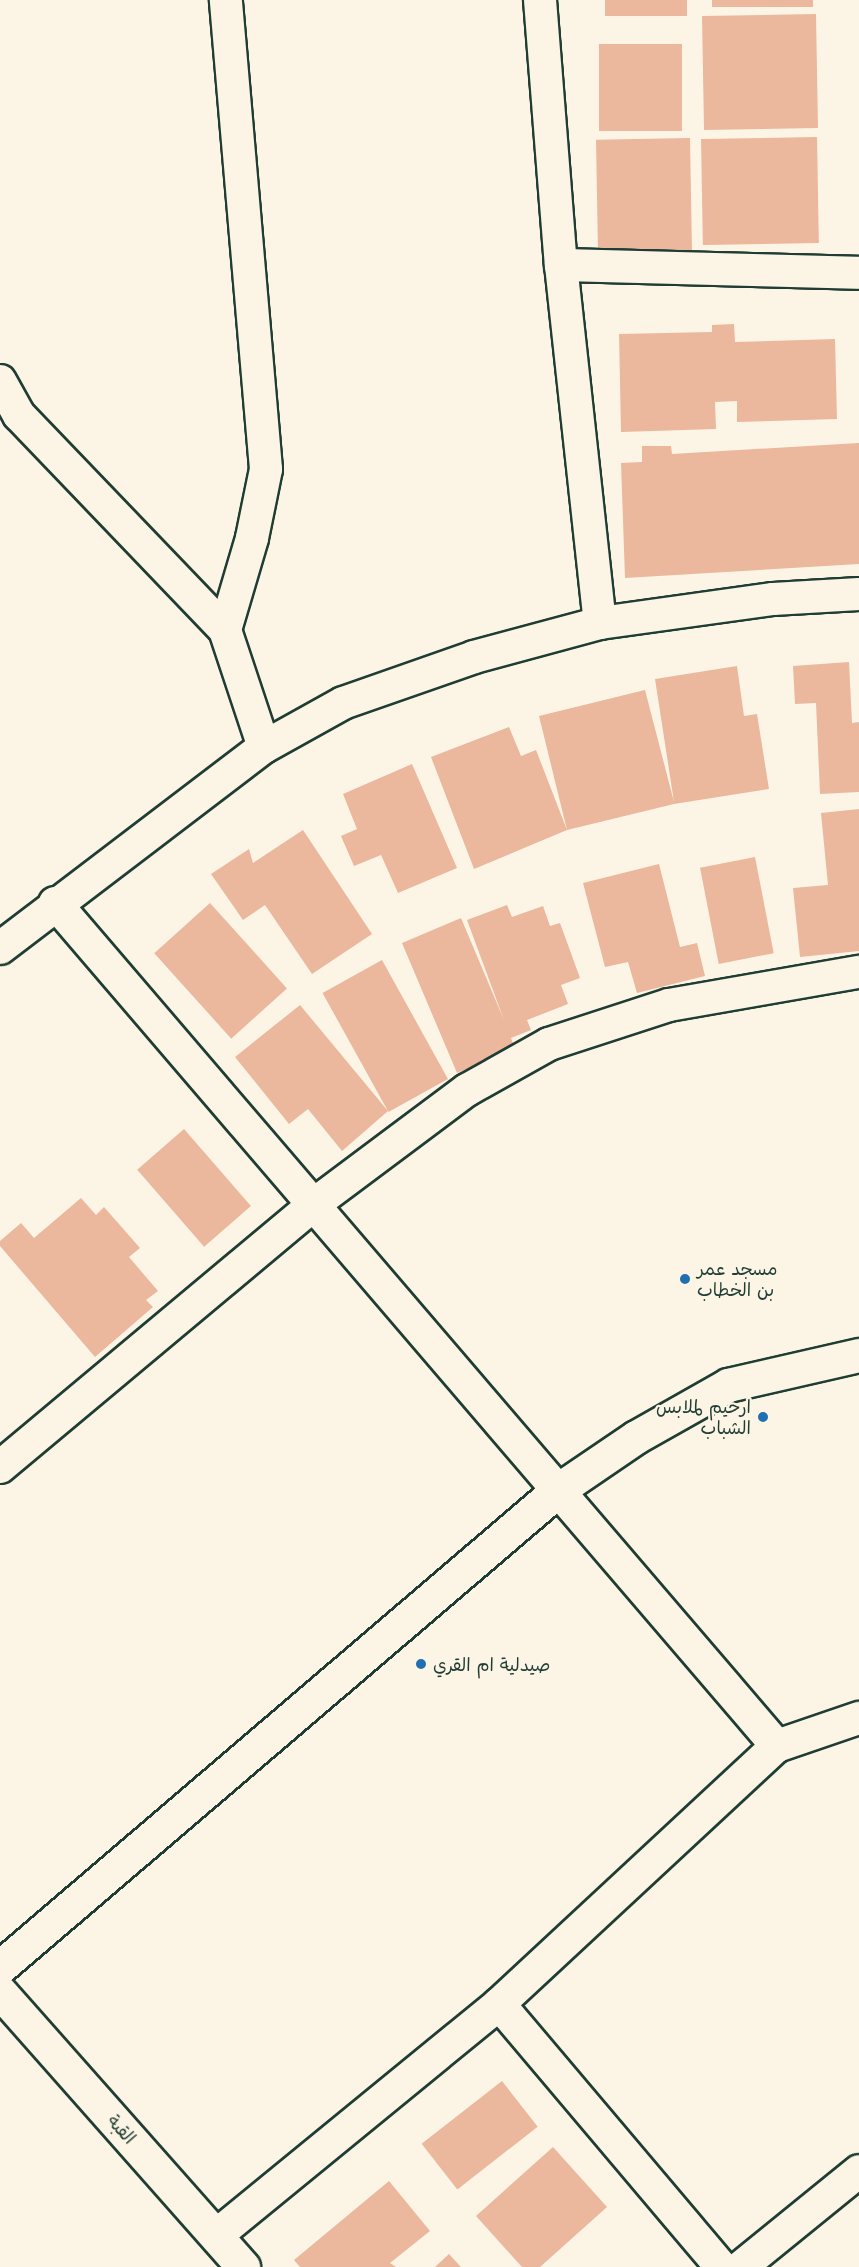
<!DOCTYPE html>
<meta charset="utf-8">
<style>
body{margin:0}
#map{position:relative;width:859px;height:2267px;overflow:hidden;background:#fcf5e5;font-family:"Playpen Sans","Playpen Sans Arabic",sans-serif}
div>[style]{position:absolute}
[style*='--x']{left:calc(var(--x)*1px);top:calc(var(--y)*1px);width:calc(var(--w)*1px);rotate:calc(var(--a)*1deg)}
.building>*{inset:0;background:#ebb79d;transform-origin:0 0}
.roads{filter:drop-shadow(2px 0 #1f3d34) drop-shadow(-2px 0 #1f3d34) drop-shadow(0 2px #1f3d34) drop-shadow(0 -2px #1f3d34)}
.minor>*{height:32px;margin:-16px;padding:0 16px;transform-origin:16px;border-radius:16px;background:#fcf5e5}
.secondary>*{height:33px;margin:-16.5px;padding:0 16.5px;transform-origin:16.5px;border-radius:16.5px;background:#fcf5e5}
.dots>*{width:16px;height:16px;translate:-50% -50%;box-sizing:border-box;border:3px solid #fcf5e5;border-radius:50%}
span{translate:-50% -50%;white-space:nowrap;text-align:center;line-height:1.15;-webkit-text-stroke:4.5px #fcf5e5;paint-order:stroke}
.poi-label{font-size:18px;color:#1f3d34}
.left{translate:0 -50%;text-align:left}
.right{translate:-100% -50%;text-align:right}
.street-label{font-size:18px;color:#1f3d34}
</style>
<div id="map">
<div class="building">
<div style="left:605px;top:0;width:82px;height:16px"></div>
<div style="left:712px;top:0;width:101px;height:7px"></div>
<div style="left:816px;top:14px;width:114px;height:114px;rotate:89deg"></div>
<div style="left:599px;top:44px;width:83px;height:87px"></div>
<div style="left:817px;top:137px;width:106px;height:116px;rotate:89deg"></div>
<div style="left:690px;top:138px;width:114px;height:94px;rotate:89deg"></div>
<div style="clip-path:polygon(734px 324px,735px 342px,835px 339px,837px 419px,737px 422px,737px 401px,715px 402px,716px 429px,621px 432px,619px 334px,712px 332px,712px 325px)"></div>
<div style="clip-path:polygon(859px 443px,859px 564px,625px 578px,621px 463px,642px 462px,642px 446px,671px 446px,672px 454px)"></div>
<div style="clip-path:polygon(849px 662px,852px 723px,859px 722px,859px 792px,820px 794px,816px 703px,795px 704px,793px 666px)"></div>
<div style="clip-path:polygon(737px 666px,744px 716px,757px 714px,769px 789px,674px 804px,567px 830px,474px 869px,431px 757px,509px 727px,521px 756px,536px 750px,567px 830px,539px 716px,645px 690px,674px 802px,655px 679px)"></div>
<div style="clip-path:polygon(412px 764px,457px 868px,398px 893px,381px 855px,354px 866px,341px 836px,357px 829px,343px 794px)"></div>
<div style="clip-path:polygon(859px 809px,859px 951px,800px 957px,793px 888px,828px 885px,821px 813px)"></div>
<div style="clip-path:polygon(303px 830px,372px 934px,312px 974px,265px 905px,243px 920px,211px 874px,249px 849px,253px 863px)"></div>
<div style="left:755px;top:857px;width:98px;height:56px;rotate:79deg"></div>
<div style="clip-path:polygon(659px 864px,680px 947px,697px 943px,705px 976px,637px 993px,628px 962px,605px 967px,583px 883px)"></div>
<div style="left:210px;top:903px;width:115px;height:75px;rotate:48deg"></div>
<div style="clip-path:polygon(507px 905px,512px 917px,543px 906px,550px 926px,560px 923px,580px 978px,561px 985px,568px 1004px,527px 1020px,531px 1030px,511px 1038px,515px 1048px,457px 1073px,402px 943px,461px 918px,504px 1020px,467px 920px)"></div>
<div style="left:382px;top:960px;width:136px;height:68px;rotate:61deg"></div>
<div style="clip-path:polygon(300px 1005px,388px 1111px,342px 1151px,308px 1109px,289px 1124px,235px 1057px)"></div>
<div style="left:184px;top:1129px;width:102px;height:62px;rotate:49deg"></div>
<div style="clip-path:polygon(81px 1198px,96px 1215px,104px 1207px,140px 1248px,129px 1257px,158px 1291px,146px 1300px,153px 1307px,95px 1357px,0 1246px,0 1241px,21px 1223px,34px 1238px)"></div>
<div style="left:502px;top:2081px;width:58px;height:102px;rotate:52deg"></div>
<div style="clip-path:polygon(553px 2147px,607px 2207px,540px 2267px,522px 2267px,476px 2216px)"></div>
<div style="clip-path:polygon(389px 2181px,430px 2231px,390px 2263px,396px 2267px,300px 2267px,294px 2260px)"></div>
<div style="clip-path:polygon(449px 2254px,461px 2267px,435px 2267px)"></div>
</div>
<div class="roads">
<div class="minor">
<div style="--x:540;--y:0;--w:266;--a:85.5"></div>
<div style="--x:561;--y:265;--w:360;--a:83.8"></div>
<div style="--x:561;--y:265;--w:298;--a:1.5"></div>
<div style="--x:0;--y:381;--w:39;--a:61"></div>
<div style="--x:19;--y:415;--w:298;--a:46.2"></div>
<div style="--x:225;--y:630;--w:123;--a:71.6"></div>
<div style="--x:225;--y:630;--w:96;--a:-73.6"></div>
<div style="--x:252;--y:538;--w:70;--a:-78.5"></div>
<div style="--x:266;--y:469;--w:471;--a:-94.9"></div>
<div style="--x:55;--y:903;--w:1110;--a:49.42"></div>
<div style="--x:0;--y:948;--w:332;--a:-37.3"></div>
<div style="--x:264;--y:747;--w:90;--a:-29.1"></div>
<div style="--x:343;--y:703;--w:139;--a:-19.3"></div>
<div style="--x:474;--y:657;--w:131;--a:-15.1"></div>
<div style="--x:600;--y:623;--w:175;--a:-7.9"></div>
<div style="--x:773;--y:599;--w:86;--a:-3.3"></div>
<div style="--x:0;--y:1467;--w:408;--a:-39.9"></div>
<div style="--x:313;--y:1205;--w:192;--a:-36.8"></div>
<div style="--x:467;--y:1090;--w:94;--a:-29.3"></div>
<div style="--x:549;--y:1044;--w:126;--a:-18"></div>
<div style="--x:669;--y:1005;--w:193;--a:-9.9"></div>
<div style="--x:499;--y:2004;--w:344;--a:49.8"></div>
<div style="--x:217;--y:2235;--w:365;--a:-39.3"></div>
<div style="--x:499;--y:2004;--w:379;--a:-42.9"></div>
<div style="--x:777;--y:1746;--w:87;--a:-18.9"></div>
<div style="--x:741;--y:2267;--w:152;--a:-39.1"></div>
</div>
<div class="secondary">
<div style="--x:0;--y:1967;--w:734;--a:-40.53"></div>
<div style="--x:558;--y:1490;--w:94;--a:-34.2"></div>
<div style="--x:636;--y:1437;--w:106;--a:-29.5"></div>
<div style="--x:728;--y:1385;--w:134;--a:-12.9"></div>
<div style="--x:0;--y:1992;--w:367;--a:48.5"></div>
</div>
</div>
<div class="dots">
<div style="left:685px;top:1279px;background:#1f6fb2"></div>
<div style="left:763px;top:1417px;background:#1f6fb2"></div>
<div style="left:421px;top:1664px;background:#1f6fb2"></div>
</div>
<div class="poi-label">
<span class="left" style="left:697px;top:1279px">مسجد عمر<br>بن الخطاب</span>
<span class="right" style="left:751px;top:1417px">ارحيم لملابس<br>الشباب</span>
<span class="left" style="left:433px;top:1664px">صيدلية ام القري</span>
</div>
<div class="street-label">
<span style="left:122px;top:2129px;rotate:48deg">القبة</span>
</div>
</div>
